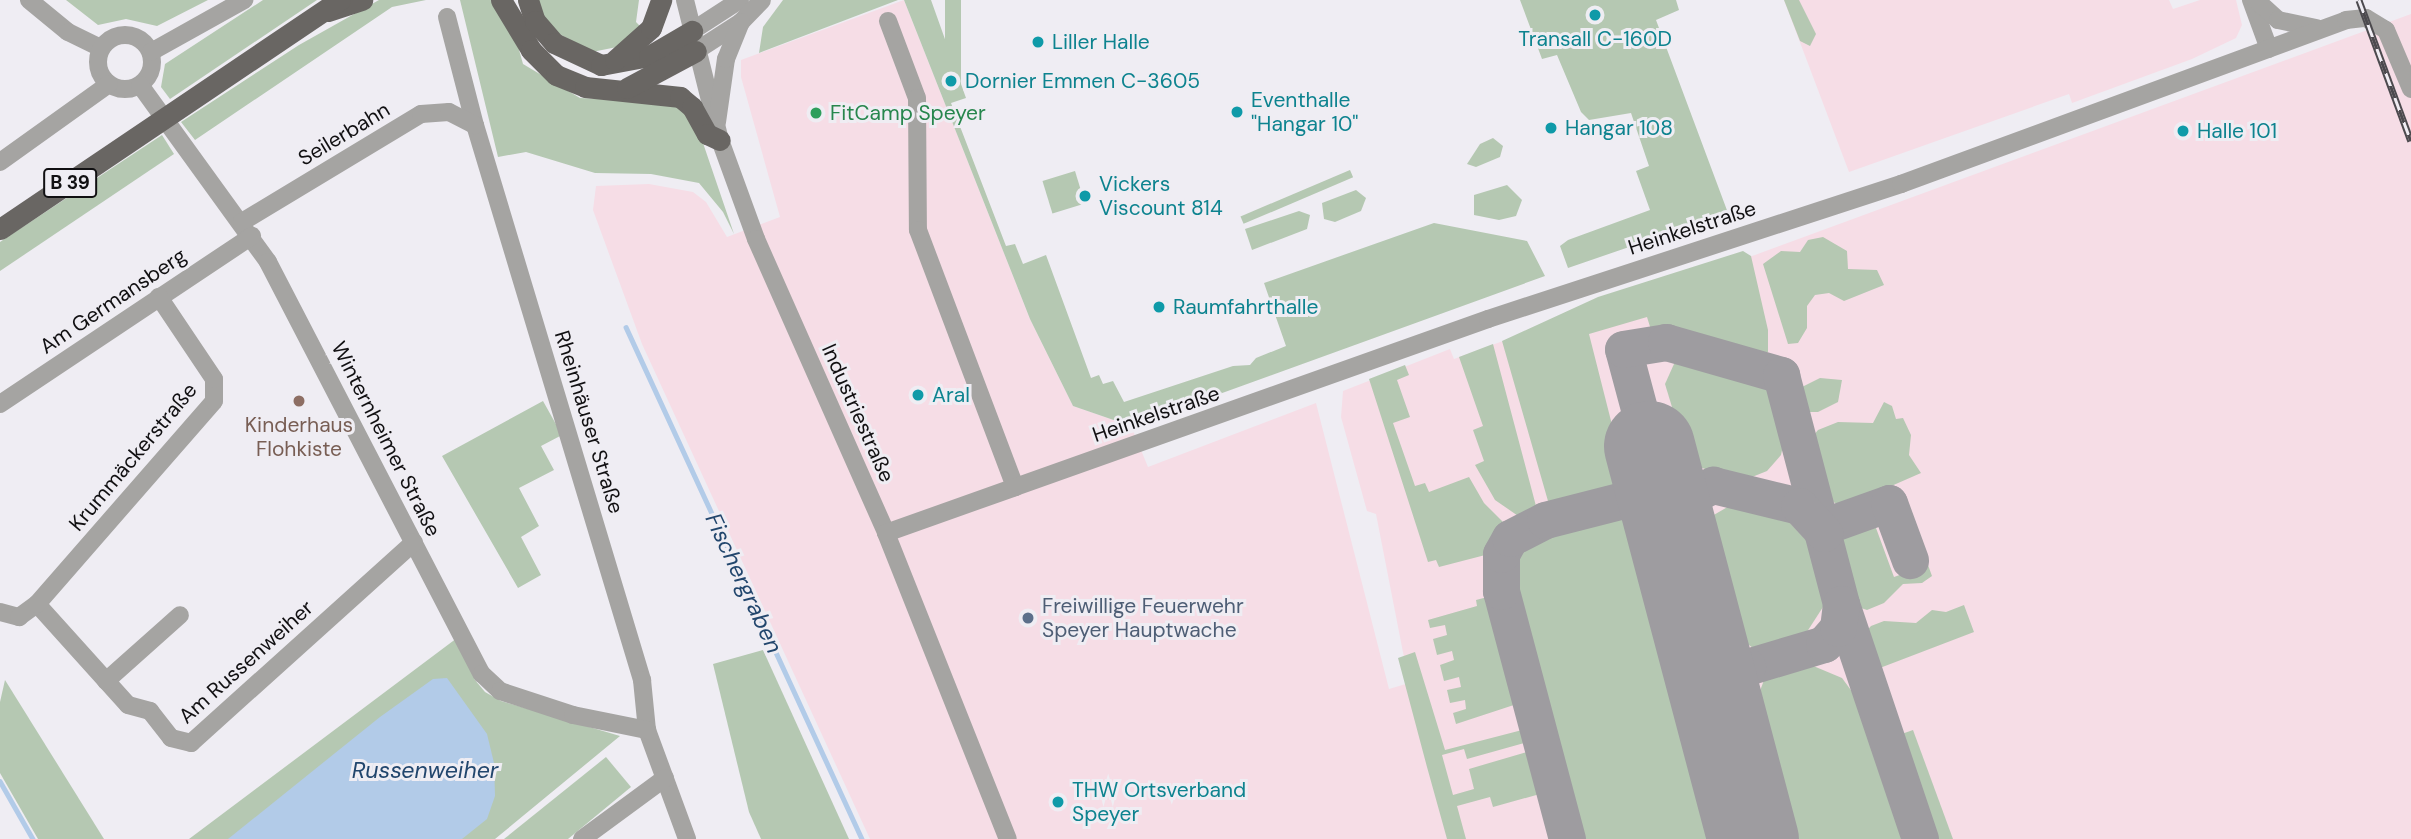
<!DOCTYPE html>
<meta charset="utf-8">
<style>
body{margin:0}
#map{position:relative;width:2411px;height:839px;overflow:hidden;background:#efedf3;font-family:"DM Sans",sans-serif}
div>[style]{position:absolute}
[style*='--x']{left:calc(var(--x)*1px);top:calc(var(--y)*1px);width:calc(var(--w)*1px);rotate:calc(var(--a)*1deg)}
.industrial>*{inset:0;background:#f6dde6}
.green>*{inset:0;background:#b5c8b2;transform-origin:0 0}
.water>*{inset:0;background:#b2cbe8}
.stream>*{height:4.5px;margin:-2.25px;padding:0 2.25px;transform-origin:2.25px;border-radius:2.25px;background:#b2cbe8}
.taxiway>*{height:37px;margin:-18.5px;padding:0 18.5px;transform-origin:18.5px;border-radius:18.5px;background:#9e9ca0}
.runway>*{height:91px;margin:-45.5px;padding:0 45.5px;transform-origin:45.5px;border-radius:45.5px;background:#9e9ca0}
.minor>*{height:18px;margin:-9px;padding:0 9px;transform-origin:9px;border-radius:9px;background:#a5a4a2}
.minor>.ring{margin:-9px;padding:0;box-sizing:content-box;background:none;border:18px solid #a5a4a2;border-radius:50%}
.major>*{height:21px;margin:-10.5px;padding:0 10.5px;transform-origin:10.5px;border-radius:10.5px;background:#696663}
.rail>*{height:7px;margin-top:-3.5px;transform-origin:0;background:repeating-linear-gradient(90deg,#efedf3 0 13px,#4c4a4e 0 26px);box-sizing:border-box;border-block:2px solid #4c4a4e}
.dots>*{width:19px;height:19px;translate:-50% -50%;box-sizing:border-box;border:4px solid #efedf3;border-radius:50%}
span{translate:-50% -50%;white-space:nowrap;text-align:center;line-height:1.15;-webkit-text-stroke:6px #efedf3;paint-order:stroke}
.shield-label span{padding:2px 5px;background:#efedf3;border:2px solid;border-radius:5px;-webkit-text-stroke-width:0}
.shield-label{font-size:19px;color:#111012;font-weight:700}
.culture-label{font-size:21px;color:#0d838f}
.left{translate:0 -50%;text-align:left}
.leisure-label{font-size:21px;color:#27864d}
.street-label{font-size:21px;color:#111012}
.education-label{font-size:21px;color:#785e54}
.service-label{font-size:21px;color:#4e5e75}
.water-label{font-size:23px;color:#22466d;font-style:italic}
</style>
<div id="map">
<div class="industrial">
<div style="clip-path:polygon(904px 0,1030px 319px,1073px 406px,1131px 426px,1148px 467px,1316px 403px,1389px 689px,1409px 683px,1376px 514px,1367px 511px,1341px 417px,1343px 391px,1450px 349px,1454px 359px,1655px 285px,1755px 255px,2411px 14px,2411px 839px,870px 839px,642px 344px,593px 210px,596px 186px,649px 184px,693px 192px,706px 202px,727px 237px,780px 217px,741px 77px,741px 60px)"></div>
<div style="clip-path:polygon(1784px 0,2169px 0,2173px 9px,2200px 0,2236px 0,2242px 25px,2236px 38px,2192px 59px,2072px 103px,2069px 94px,1849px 172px)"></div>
</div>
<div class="green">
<div style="clip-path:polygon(66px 0,208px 0,157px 26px,126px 19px,98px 25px)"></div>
<div style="clip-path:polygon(263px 0,317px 0,170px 99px,161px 87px,165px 64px)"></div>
<div style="clip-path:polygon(379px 0,426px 0,392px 7px,195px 140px,181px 122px,299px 45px)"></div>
<div style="clip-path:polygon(460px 0,492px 0,516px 39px,523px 64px,580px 98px,679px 103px,703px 143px,734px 234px,723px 212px,699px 183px,651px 174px,595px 173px,526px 152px,498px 157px)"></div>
<div style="clip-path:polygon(536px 0,639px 0,636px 22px,642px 28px,617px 47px,592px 52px,545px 26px)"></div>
<div style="clip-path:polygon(783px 0,898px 0,759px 53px,763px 27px)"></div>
<div style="clip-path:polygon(904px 0,931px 0,966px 98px,951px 103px,1006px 246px,1015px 244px,1023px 264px,1046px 255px,1091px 378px,1099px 375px,1103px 384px,1113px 381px,1124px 402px,1233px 366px,1250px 365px,1256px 358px,1286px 346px,1264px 283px,1434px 223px,1527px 241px,1545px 276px,1131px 426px,1073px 406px,1030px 319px)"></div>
<div style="left:945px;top:0;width:16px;height:89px"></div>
<div style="clip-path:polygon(1520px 0,1676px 0,1679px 10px,1656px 20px,1728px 213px,1568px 268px,1560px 246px,1568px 240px,1650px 210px,1636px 171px,1649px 166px,1631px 113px,1589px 120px,1581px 112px,1557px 55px,1542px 59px)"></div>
<div style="clip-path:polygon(1784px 0,1799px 0,1816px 34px,1810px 46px,1800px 41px)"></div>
<div style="clip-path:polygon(162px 135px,174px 154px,0 271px,0 242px)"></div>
<div style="clip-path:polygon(1493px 138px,1503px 146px,1500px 157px,1476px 167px,1467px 164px,1480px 144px)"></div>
<div style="left:1350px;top:170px;width:8px;height:119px;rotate:67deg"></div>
<div style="left:1075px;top:171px;width:34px;height:34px;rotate:73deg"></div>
<div style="clip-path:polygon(1507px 185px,1522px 200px,1516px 216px,1499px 220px,1474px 215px,1474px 195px)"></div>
<div style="clip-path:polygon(1356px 190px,1366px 198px,1361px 211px,1335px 222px,1324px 219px,1322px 203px)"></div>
<div style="clip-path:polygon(1299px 211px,1310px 215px,1307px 229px,1252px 250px,1245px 229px)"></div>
<div style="clip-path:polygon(1823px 237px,1847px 251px,1848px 269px,1877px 270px,1884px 285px,1844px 301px,1829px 293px,1815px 295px,1807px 306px,1807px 328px,1798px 343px,1788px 344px,1763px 264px,1781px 251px,1800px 252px,1808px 240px)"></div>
<div style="clip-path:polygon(1743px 251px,1751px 256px,1768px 330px,1768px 352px,1749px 355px,1651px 330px,1647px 317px,1589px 334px,1626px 480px,1611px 496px,1550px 508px,1502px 341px,1598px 297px)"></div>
<div style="clip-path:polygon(1493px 344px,1536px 506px,1524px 520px,1495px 500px,1475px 465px,1484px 461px,1473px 430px,1483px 426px,1459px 357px)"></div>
<div style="clip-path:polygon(1687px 359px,1748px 373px,1771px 391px,1784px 441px,1781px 455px,1767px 471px,1747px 479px,1735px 478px,1702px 468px,1686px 453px,1665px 384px,1674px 364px)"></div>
<div style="clip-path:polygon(1405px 365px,1409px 375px,1397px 380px,1410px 417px,1393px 423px,1415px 486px,1425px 483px,1429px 492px,1469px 477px,1484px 503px,1505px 524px,1506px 531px,1493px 553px,1439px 567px,1436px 560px,1428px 562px,1369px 379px)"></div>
<div style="clip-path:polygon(1820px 378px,1842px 380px,1838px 402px,1818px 412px,1805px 412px,1798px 389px)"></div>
<div style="clip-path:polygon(543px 401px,562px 435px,541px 446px,554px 470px,519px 488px,539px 526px,521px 537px,541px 575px,518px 588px,442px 456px)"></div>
<div style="clip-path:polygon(1884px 402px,1892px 406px,1896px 419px,1903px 418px,1911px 435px,1909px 455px,1921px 473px,1841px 508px,1824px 494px,1810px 440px,1818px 430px,1838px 422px,1873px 423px)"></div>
<div style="clip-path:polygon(1731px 505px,1744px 505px,1787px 520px,1813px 547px,1822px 577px,1823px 607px,1803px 638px,1787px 646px,1753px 648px,1730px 631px,1705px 529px,1712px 516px)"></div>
<div style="clip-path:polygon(1621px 511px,1631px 512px,1638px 522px,1722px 839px,1575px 839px,1511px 598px,1508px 564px,1515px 546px,1535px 533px)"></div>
<div style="clip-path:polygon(1862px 526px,1876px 528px,1894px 577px,1928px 565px,1932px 576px,1922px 583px,1903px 584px,1884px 603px,1867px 610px,1852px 605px,1840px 544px,1848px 532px)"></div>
<div style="clip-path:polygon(1495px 595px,1523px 702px,1456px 724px,1453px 713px,1466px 709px,1465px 700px,1450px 703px,1447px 690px,1461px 687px,1459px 677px,1444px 681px,1440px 665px,1454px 660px,1452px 651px,1437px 655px,1433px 639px,1447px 635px,1445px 625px,1430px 628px,1428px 620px,1477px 606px,1476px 600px)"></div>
<div style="clip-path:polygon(1964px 605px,1974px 632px,1872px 671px,1861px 637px,1871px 626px,1884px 621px,1916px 623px,1932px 610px,1946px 612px)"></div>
<div style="clip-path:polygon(457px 638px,475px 680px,485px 692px,501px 701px,620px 736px,495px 839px,189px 839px)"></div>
<div style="clip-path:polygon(763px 650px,849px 839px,761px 839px,749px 812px,713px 664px)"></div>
<div style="clip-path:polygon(1415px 652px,1445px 750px,1530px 728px,1532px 736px,1531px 741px,1467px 759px,1464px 749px,1442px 755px,1453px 795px,1474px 789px,1469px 769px,1530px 751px,1537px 754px,1547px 792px,1493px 807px,1490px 797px,1457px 806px,1466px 839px,1447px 839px,1427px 767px,1398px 658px)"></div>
<div style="clip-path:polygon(1811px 665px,1842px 678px,1856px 697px,1908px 839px,1785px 839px,1752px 713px,1764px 680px,1780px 671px)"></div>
<div style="clip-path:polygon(5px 680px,104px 839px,38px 839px,0 773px,0 702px)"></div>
<div style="clip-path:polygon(1913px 730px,1953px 839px,1932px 839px,1896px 736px)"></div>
<div style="clip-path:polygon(606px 757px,631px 787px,568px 839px,504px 839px)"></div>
</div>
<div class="water">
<div style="clip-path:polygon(447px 678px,487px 734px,494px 763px,495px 796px,487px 819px,462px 839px,228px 839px,380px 717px,433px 679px)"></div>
</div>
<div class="stream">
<div style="--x:626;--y:327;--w:564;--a:65.25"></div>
<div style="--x:0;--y:781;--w:67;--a:60.4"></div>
</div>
<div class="taxiway">
<div style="--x:1649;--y:446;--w:100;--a:-105"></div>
<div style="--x:1623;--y:349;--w:44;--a:-9.2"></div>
<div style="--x:1666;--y:342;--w:120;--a:16"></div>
<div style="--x:1781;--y:375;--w:237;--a:75.3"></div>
<div style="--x:1841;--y:604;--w:248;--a:71.4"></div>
<div style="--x:1822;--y:527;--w:71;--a:-19.7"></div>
<div style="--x:1889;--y:503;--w:61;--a:69.8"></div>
<div style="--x:1673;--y:538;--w:19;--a:-87"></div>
<div style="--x:1674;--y:519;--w:21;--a:-65"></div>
<div style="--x:1683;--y:500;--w:34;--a:-27"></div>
<div style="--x:1713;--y:485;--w:89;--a:13.7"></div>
<div style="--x:1799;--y:506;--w:37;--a:47"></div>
<div style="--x:1699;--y:633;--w:35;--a:53"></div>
<div style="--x:1720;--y:661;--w:28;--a:13"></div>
<div style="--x:1747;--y:667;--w:80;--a:-16.6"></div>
<div style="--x:1824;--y:644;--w:21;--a:-49"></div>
<div style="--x:1838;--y:628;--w:24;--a:-83"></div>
<div style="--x:1720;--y:712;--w:27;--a:-75"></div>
<div style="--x:1727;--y:686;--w:28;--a:-44"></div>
<div style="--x:1567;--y:839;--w:257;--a:-104.9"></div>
<div style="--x:1501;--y:591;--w:37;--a:-90"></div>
<div style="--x:1501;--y:554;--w:18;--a:-61"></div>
<div style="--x:1510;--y:538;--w:39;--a:-27"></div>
<div style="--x:1545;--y:520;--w:93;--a:-14.3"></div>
<div style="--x:1635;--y:497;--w:22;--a:10"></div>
<div style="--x:1657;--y:501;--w:23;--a:59"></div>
</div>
<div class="runway">
<div style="--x:1649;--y:446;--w:407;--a:75.2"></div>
</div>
<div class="minor">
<div style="--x:29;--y:0;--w:50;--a:39.4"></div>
<div style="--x:68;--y:32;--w:37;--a:26"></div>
<div style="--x:685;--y:0;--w:144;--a:76"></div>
<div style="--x:720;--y:140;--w:105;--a:70"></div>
<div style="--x:756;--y:239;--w:321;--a:66.1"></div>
<div style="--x:886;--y:533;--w:329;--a:68.3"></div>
<div style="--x:2251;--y:0;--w:52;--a:69.8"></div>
<div style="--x:2256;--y:0;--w:30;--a:42"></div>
<div style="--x:2278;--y:20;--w:40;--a:12"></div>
<div style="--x:447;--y:17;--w:112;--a:75.5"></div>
<div style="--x:475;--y:125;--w:580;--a:73.25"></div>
<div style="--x:642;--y:680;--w:50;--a:84.3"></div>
<div style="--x:647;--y:730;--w:116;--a:69.8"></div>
<div style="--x:888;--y:21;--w:82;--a:69.4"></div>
<div style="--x:917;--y:98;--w:132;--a:89.6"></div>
<div style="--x:918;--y:230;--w:275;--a:69.3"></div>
<div style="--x:692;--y:31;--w:57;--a:-32.9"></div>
<div class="ring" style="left:98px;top:35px;width:36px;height:36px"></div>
<div style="--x:696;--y:51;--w:54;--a:-32.8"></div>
<div style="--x:741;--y:22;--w:30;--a:-46"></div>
<div style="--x:151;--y:52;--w:107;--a:-29.2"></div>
<div style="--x:140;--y:85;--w:218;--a:54.1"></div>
<div style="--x:268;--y:262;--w:464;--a:62.6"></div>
<div style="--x:482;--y:674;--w:25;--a:43"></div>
<div style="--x:500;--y:691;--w:77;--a:18.2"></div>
<div style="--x:573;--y:715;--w:76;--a:11.5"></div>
<div style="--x:717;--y:122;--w:64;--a:-81.9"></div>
<div style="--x:726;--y:59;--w:40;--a:-68"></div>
<div style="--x:0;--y:162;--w:134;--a:-35.6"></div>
<div style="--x:242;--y:222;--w:209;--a:-31.1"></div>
<div style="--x:421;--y:114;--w:28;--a:-4"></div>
<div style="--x:449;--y:112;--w:29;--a:27"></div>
<div style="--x:0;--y:404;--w:303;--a:-33.7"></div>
<div style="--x:886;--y:533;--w:639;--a:-19.57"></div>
<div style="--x:1488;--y:319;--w:435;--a:-18.1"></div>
<div style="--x:1901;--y:184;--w:474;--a:-20.2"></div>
<div style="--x:2346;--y:20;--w:20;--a:-6"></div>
<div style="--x:2366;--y:18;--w:23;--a:31"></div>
<div style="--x:2386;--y:30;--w:64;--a:67"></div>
<div style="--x:37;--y:604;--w:136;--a:48"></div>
<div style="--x:128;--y:705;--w:23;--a:15"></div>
<div style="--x:150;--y:711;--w:34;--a:52"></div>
<div style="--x:171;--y:738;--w:21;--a:14"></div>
<div style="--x:191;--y:743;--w:300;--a:-42"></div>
<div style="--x:0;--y:612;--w:20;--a:15"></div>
<div style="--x:19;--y:617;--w:22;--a:-36"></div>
<div style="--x:37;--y:604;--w:269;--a:-48.9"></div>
<div style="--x:214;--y:401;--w:22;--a:-90"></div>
<div style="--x:214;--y:379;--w:99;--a:-123.9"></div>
<div style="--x:106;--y:681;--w:99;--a:-41.7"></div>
<div style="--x:582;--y:839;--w:103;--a:-36.3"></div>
</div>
<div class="major">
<div style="--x:501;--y:0;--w:58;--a:59"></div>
<div style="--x:531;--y:50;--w:35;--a:45"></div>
<div style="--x:556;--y:75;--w:31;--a:22"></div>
<div style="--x:585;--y:87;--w:96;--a:6"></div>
<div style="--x:680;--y:97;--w:16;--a:40"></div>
<div style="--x:692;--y:107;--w:31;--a:61"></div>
<div style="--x:707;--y:134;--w:14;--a:25"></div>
<div style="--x:528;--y:0;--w:22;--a:72"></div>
<div style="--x:535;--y:21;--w:29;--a:49"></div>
<div style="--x:554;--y:43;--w:52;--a:25.1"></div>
<div style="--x:601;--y:65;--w:49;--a:-10.6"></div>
<div style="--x:649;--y:56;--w:50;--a:-30.2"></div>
<div style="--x:328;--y:11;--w:36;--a:-18"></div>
<div style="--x:615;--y:60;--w:48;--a:-41.6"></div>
<div style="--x:651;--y:28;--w:30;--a:-70"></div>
<div style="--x:627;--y:88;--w:78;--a:-28.2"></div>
<div style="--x:0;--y:229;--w:410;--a:-34"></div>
</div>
<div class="rail">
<div style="--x:2359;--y:0;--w:150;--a:69.8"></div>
</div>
<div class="dots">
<div style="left:1595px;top:15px;background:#0f9aa8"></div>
<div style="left:1038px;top:42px;background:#0f9aa8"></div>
<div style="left:951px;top:81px;background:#0f9aa8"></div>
<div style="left:1237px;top:112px;background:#0f9aa8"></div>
<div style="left:816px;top:113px;background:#2e9e5b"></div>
<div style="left:1551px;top:128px;background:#0f9aa8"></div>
<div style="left:2183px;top:131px;background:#0f9aa8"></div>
<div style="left:1085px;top:196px;background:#0f9aa8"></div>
<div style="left:1159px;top:307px;background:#0f9aa8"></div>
<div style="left:918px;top:395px;background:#0f9aa8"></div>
<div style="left:299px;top:401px;background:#8d6e63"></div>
<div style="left:1028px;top:618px;background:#5c6f8a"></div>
<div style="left:1058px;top:802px;background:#0f9aa8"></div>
</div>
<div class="shield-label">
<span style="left:70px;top:183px">B 39</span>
</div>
<div class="culture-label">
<span style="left:1595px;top:39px">Transall C-160D</span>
<span class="left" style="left:1052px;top:42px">Liller Halle</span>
<span class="left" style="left:965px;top:81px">Dornier Emmen C-3605</span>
<span class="left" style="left:1251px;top:112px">Eventhalle<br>"Hangar 10"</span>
<span class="left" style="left:1565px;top:128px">Hangar 108</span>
<span class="left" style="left:2197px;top:131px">Halle 101</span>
<span class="left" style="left:1099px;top:196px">Vickers<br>Viscount 814</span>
<span class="left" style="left:1173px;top:307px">Raumfahrthalle</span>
<span class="left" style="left:932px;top:395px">Aral</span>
<span class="left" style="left:1072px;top:802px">THW Ortsverband<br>Speyer</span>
</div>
<div class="leisure-label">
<span class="left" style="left:830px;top:113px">FitCamp Speyer</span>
</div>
<div class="street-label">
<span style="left:344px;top:134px;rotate:-31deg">Seilerbahn</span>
<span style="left:1692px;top:228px;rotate:-18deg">Heinkelstraße</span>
<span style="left:113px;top:301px;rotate:-34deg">Am Germansberg</span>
<span style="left:858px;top:413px;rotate:66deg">Industriestraße</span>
<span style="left:1156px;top:414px;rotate:-19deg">Heinkelstraße</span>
<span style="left:589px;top:422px;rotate:73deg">Rheinhäuser Straße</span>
<span style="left:386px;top:439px;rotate:63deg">Winternheimer Straße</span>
<span style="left:133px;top:457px;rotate:-50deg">Krummäckerstraße</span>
<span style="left:246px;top:662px;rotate:-42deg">Am Russenweiher</span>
</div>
<div class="education-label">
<span style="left:299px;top:437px">Kinderhaus<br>Flohkiste</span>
</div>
<div class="service-label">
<span class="left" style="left:1042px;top:618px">Freiwillige Feuerwehr<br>Speyer Hauptwache</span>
</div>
<div class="water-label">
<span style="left:744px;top:583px;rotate:65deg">Fischergraben</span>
<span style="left:425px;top:770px">Russenweiher</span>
</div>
</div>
